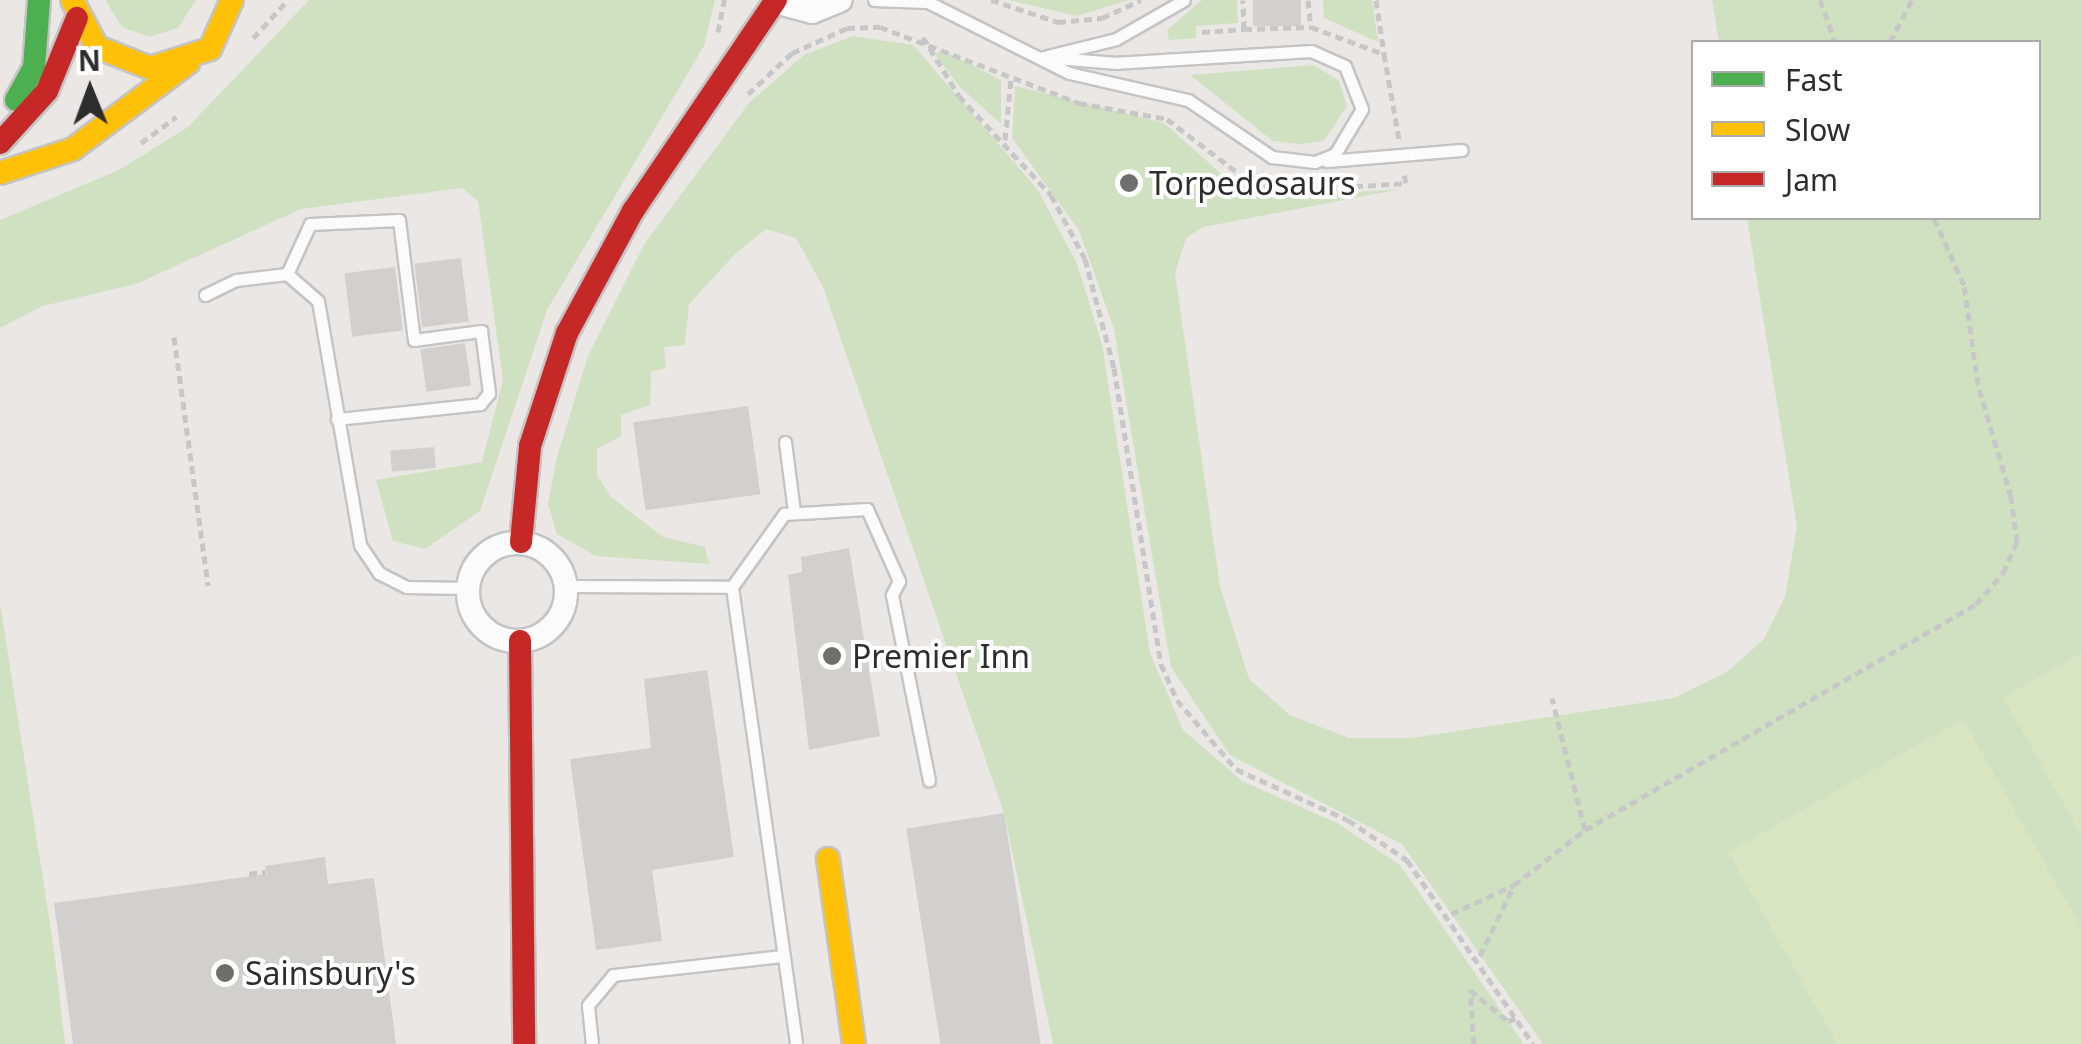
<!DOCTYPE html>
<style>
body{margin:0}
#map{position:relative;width:2081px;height:1044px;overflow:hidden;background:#eae7e5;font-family:"Noto Sans",sans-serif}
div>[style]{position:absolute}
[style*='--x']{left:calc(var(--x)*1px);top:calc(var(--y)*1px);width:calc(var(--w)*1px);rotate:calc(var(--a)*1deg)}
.green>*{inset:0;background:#d0e1c2}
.pitch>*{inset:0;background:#d9e4c1}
.building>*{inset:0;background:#d2d0ce;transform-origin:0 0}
.path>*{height:5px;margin-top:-2.5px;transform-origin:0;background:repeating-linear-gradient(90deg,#c7c7c7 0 8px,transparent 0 13px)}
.roads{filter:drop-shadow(2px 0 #c5c4c4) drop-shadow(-2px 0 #c5c4c4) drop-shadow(0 2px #c5c4c4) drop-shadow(0 -2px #c5c4c4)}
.lane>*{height:11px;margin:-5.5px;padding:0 5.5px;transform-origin:5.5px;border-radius:5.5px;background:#fcfbfb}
.street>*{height:22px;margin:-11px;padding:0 11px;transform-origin:11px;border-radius:11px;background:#fcfbfb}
.street>.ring{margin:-11px;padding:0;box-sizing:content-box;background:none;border:22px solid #fcfbfb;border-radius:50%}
.fast>*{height:22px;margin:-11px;padding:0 11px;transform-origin:11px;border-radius:11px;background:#4caf50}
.slow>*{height:22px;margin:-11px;padding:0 11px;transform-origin:11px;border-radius:11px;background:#ffc107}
.jam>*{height:22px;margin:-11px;padding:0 11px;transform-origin:11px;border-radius:11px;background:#c62828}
.dots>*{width:28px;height:28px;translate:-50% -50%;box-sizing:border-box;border:5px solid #fff;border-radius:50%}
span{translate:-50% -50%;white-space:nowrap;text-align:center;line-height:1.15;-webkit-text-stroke:8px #fff;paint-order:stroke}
.poi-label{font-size:32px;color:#2d2d2d}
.left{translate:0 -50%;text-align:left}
.legend{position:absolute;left:1691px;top:40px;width:350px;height:180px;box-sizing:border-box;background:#fff;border:2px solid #ababab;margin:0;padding:12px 18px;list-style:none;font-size:30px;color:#2d2d2d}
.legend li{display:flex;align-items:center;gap:20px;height:50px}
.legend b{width:50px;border:2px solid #ababab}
.north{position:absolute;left:40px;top:40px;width:100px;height:100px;-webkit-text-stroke:8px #fff;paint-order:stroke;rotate:359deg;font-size:28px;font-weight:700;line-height:40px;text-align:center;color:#2d2d2d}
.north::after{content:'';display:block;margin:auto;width:35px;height:45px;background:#2d2d2d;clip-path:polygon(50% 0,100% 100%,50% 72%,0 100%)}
</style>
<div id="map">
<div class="green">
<div style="clip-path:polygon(105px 0,196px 0,178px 28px,149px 37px,122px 27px)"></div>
<div style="clip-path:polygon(309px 0,715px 0,704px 46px,547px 310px,480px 511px,425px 549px,393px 541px,376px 480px,482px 462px,503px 380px,478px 201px,462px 188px,301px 209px,136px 284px,43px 306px,0 328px,0 220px,119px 170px,188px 127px)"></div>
<div style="clip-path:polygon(1009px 0,1129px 0,1077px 16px)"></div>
<div style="clip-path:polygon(1202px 0,1237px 0,1238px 23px,1196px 26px,1196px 38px,1169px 40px,1167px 30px)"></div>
<div style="clip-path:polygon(1323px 0,1372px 0,1378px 42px,1324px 18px)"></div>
<div style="clip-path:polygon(1712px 0,2081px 0,2081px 1044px,1543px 1044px,1402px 844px,1230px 755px,1171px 667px,1114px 329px,1079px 230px,1012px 138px,1015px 86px,1164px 123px,1228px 180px,1277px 197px,1401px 189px,1203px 227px,1186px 238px,1175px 273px,1220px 586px,1249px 679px,1290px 715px,1349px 738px,1411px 738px,1674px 698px,1727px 672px,1764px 639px,1785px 597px,1797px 527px,1747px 218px,2038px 218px,2038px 42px,1719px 42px)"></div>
<div style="clip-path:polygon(853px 36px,913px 45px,1038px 190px,1077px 264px,1102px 344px,1150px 653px,1183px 730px,1242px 781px,1337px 823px,1400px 865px,1524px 1044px,1053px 1044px,1004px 813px,823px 287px,796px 238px,766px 229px,735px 254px,689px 304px,685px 345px,664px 347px,666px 368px,651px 372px,650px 405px,621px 415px,621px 436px,597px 449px,597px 475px,611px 497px,663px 537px,705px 547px,709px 564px,596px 556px,557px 534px,548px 504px,557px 457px,588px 356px,645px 243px,749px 103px,804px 55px)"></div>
<div style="clip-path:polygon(942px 50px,1001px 80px,1001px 124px,959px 86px,935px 54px)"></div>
<div style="clip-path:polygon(1314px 65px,1339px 81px,1347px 106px,1324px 141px,1299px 144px,1273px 141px,1190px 75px)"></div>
<div style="clip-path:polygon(0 603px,54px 950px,65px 1044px,0 1044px)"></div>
</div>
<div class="pitch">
<div style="clip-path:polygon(2081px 653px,2081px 835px,2003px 697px)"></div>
<div style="clip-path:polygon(1963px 719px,2081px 927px,2081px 1044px,1837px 1044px,1728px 852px)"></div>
</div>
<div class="building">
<div style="left:1253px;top:0;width:48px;height:26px"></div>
<div style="left:461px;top:258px;width:64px;height:47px;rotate:83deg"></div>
<div style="left:395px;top:267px;width:64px;height:51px;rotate:83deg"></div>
<div style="left:465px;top:343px;width:43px;height:45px;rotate:82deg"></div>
<div style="left:748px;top:406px;width:89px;height:116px;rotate:82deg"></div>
<div style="left:434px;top:447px;width:21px;height:44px;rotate:85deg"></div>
<div style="clip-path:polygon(849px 548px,880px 736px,809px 750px,788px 575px,802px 572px,801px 557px)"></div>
<div style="clip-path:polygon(707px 670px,734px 857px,652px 870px,662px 941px,596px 950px,570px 759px,651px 748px,644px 679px)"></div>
<div style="left:1004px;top:813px;width:234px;height:99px;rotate:81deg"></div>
<div style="clip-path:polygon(325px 857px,328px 884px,374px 878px,396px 1044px,73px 1044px,54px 903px,267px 874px,265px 866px)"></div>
</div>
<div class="path">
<div style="--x:991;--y:0;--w:71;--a:18.2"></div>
<div style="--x:1058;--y:22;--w:44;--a:-5.2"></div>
<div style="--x:1102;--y:18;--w:43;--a:-24.8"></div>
<div style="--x:1308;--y:0;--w:27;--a:84"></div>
<div style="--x:1311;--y:27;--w:78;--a:20.3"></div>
<div style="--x:1384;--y:54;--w:86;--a:80"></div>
<div style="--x:1376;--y:0;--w:55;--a:81.6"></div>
<div style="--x:1820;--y:0;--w:45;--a:70.3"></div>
<div style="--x:1244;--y:29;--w:67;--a:-1.7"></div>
<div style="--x:718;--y:32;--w:33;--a:-79"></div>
<div style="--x:1202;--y:32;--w:42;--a:-4.1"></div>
<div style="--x:1244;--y:29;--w:29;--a:-92"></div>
<div style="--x:923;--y:37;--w:69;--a:58.6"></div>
<div style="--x:959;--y:96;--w:135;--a:47.1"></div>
<div style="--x:1051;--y:195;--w:72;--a:62"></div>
<div style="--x:1085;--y:259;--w:113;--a:75.1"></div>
<div style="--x:1114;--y:368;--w:300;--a:81"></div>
<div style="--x:1161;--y:664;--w:39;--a:66"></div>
<div style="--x:1177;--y:700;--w:91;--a:49.5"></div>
<div style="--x:1236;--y:769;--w:123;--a:24.5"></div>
<div style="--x:1348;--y:820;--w:71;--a:34.1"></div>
<div style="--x:1407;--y:860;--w:223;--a:55.6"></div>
<div style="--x:253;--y:38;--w:52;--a:-47.4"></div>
<div style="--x:1890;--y:42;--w:47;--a:-62.4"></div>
<div style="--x:748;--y:94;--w:60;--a:-43"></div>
<div style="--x:792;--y:53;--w:60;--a:-24.4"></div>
<div style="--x:847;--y:28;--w:33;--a:-2"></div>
<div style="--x:880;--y:27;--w:213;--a:20.9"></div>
<div style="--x:1079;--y:103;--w:89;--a:10.3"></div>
<div style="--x:1167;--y:119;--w:104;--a:37.2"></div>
<div style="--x:1250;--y:182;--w:28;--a:18"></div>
<div style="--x:1277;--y:191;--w:129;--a:-3.5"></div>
<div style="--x:1406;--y:183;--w:9;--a:-103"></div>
<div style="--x:1005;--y:140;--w:61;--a:-84.4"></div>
<div style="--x:141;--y:143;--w:44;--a:-36.6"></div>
<div style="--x:174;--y:337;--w:251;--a:82.2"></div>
<div style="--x:1585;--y:830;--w:452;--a:-30"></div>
<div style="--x:1976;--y:604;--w:41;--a:-48.9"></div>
<div style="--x:2003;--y:573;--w:34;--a:-66"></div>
<div style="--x:2017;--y:542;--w:45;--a:-97.6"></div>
<div style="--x:2011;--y:497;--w:117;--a:-106.4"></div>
<div style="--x:1978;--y:385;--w:101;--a:-98"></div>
<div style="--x:1964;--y:285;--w:73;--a:-114.1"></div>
<div style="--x:249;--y:874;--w:17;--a:-7"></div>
<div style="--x:1451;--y:914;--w:69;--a:-24.7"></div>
<div style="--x:1514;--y:885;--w:90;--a:-37.8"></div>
<div style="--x:1585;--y:830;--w:136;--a:-104"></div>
<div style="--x:1480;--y:956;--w:76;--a:-64.4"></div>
<div style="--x:1474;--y:1044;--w:54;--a:-94.2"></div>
<div style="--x:1470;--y:990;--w:49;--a:39.2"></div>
<div style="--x:1508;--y:1021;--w:9;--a:-18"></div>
</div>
<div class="roads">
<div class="lane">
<div style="--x:874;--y:0;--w:52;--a:2.2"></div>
<div style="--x:924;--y:0;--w:162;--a:26.7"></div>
<div style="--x:1069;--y:73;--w:122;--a:12.8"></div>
<div style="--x:1188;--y:100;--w:102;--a:34.2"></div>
<div style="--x:1272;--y:157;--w:43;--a:6.6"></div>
<div style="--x:1315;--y:162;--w:22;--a:-22"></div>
<div style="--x:1335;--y:154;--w:52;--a:-59"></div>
<div style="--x:1362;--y:109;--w:46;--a:-111.6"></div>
<div style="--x:1345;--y:66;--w:37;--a:-156"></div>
<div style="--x:1311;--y:51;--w:194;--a:176.5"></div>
<div style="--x:1117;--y:63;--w:74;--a:-175.4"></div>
<div style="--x:1047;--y:56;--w:71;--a:-13.8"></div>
<div style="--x:1116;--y:39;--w:78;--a:-29.8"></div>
<div style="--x:1327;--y:161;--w:135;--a:-4.7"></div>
<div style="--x:287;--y:274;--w:55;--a:-65.3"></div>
<div style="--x:310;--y:224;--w:89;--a:-2.6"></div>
<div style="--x:399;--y:220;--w:121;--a:82.9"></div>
<div style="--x:414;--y:340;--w:68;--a:-7.7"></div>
<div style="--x:481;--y:331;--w:63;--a:82.6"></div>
<div style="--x:489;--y:393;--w:14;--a:129"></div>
<div style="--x:480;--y:404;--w:144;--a:174"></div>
<div style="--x:205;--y:295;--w:34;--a:-26"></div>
<div style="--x:236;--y:280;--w:51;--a:-6.7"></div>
<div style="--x:287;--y:274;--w:41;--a:41.1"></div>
<div style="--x:318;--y:301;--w:248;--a:80.2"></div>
<div style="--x:360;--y:545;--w:34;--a:56"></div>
<div style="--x:379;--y:573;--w:30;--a:27"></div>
<div style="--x:406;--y:587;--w:61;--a:0.9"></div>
<div style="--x:785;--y:442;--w:70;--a:82.6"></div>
<div style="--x:566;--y:586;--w:166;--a:0.3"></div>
<div style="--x:732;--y:587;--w:90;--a:-54.5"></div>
<div style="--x:784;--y:514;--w:83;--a:-3.4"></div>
<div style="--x:867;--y:509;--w:79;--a:66"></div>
<div style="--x:899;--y:581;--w:16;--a:117"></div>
<div style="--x:892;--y:595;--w:189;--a:78.7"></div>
<div style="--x:732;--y:587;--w:461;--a:82"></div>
<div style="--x:592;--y:1044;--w:39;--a:-96"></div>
<div style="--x:588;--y:1005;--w:39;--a:-50"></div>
<div style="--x:613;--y:975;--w:171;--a:-6.4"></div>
</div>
<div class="street">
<div style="--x:779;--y:3;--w:34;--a:15"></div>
<div style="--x:812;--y:12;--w:31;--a:-22"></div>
<div class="ring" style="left:468px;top:543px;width:76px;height:76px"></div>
</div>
<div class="fast">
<div style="--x:16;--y:100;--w:37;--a:-61"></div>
<div style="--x:34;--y:68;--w:68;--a:-85.8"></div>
</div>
<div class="slow">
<div style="--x:72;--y:0;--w:53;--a:62"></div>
<div style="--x:97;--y:47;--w:57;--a:21.6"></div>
<div style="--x:150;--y:68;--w:63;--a:-17.6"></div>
<div style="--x:210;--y:49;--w:54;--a:-65.8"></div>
<div style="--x:0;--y:173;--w:77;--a:-18.2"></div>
<div style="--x:73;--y:149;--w:144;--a:-36.8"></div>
<div style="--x:828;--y:859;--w:187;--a:82"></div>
</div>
<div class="jam">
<div style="--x:0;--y:143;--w:70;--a:-47.9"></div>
<div style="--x:47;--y:91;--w:79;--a:-67.7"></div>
<div style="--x:521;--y:542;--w:96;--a:-84.6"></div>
<div style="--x:530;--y:446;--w:119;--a:-71.9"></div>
<div style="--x:567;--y:333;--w:139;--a:-61.6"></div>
<div style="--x:633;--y:211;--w:255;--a:-55.9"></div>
<div style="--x:520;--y:641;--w:403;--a:89.4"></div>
</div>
</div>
<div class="dots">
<div style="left:1129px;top:183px;background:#6f6e6d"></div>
<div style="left:832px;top:656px;background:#6f6e6d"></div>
<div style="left:225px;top:973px;background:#6f6e6d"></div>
</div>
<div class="poi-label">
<span class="left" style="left:1149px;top:183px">Torpedosaurs</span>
<span class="left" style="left:852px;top:656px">Premier Inn</span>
<span class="left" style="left:245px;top:973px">Sainsbury's</span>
</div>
<ul class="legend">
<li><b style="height:12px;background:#4caf50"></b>Fast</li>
<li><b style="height:12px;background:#ffc107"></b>Slow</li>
<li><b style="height:12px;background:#c62828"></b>Jam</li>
</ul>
<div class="north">N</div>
</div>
